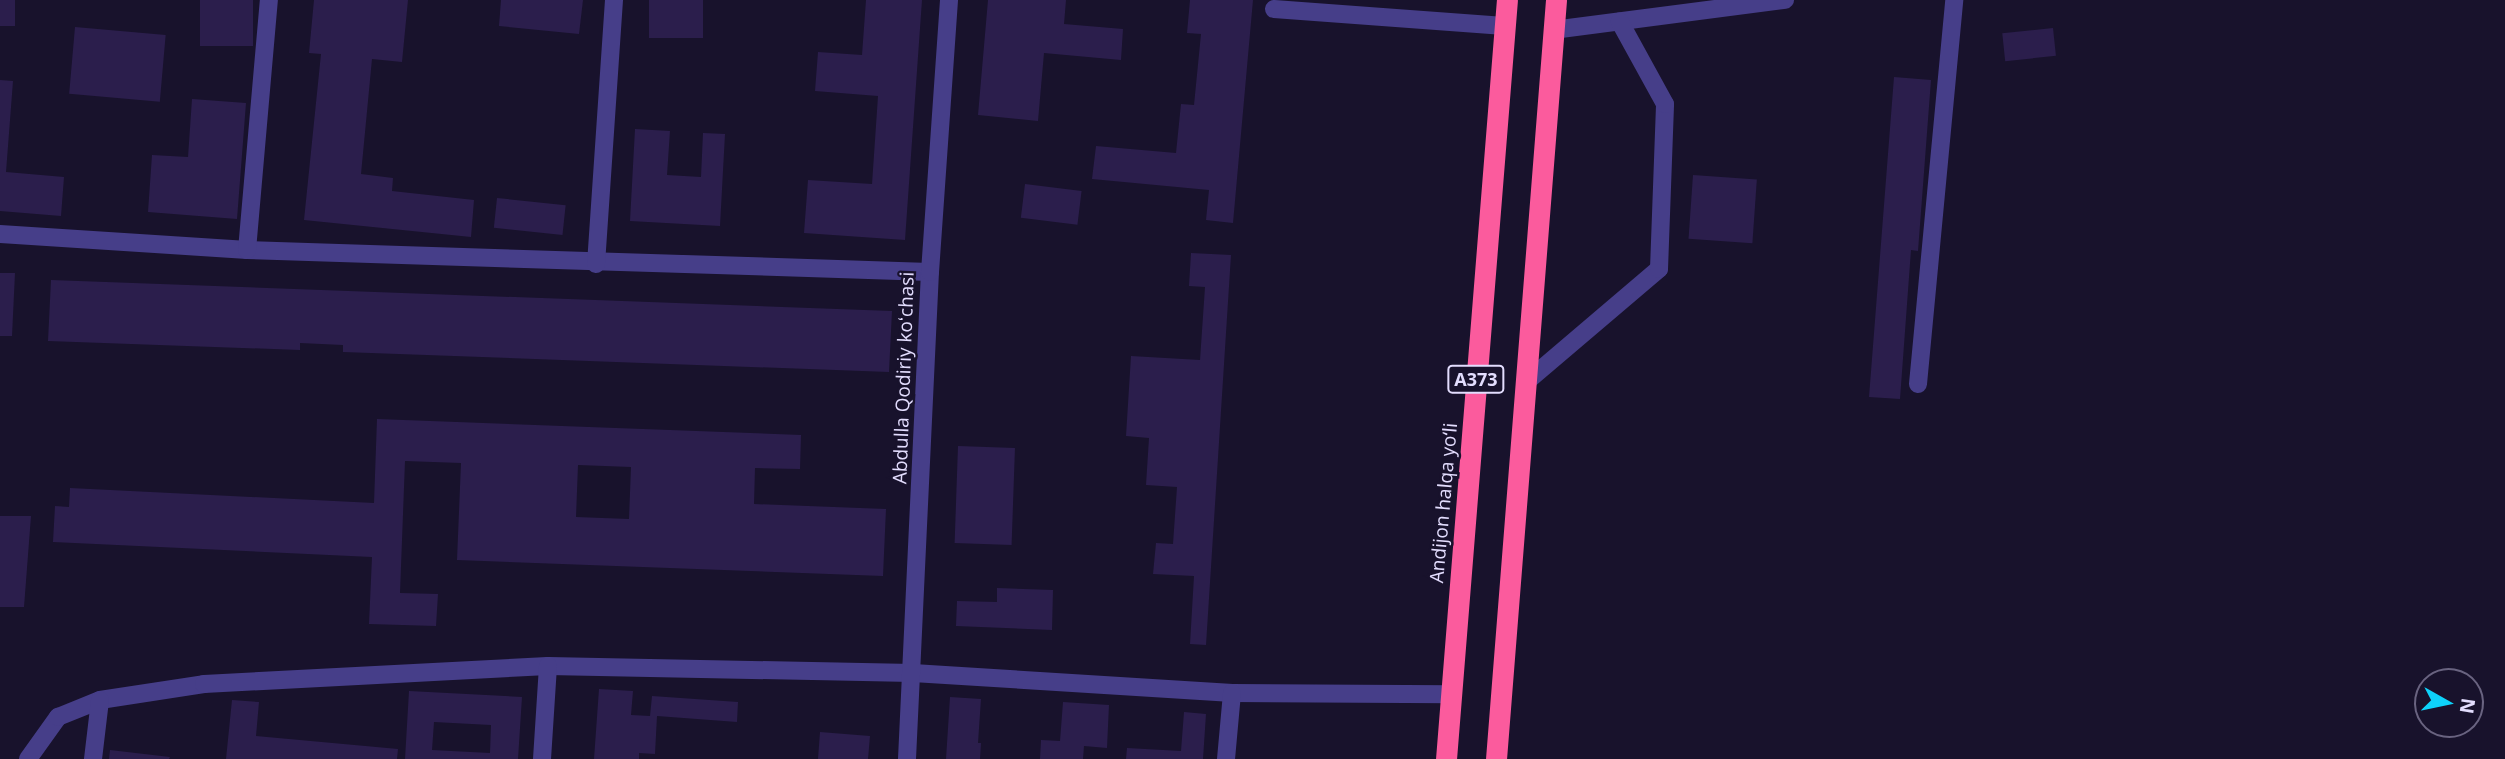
<!DOCTYPE html>
<meta charset="utf-8">
<style>
body{margin:0}
#map{position:relative;width:2505px;height:759px;overflow:hidden;background:#18122c;font-family:"Open Sans",sans-serif}
div>[style]{position:absolute}
[style*='--x']{left:calc(var(--x)*1px);top:calc(var(--y)*1px);width:calc(var(--w)*1px);rotate:calc(var(--a)*1deg)}
.building>*{inset:0;background:#2b1e4c;transform-origin:0 0}
.minor>*{height:18px;margin:-9px;padding:0 9px;transform-origin:9px;border-radius:9px;background:#463e89}
.highway>*{height:21px;margin:-10.5px;padding:0 10.5px;transform-origin:10.5px;border-radius:10.5px;background:#fb5b9d}
span{translate:-50% -50%;white-space:nowrap;text-align:center;line-height:1.15;-webkit-text-stroke:5px #18122c;paint-order:stroke}
.shield-label span{padding:2px 5px;background:#18122c;border:2px solid;border-radius:5px;-webkit-text-stroke-width:0}
.shield-label{font-size:18px;color:#e3ddfe;font-weight:700}
.street-label{font-size:19px;color:#e3ddfe}
.north{position:absolute;left:2414px;top:668px;width:70px;height:70px;box-sizing:border-box;background:#18122c;border:2px solid #696380;border-radius:50%;rotate:99deg;font-size:19px;font-weight:700;line-height:28px;text-align:center;color:#e3ddfe}
.north::after{content:'';display:block;margin:auto;width:24px;height:32px;background:#0ed2fa;clip-path:polygon(50% 0,100% 100%,50% 72%,0 100%)}
</style>
<div id="map">
<div class="building">
<div style="left:0;top:0;width:15px;height:26px"></div>
<div style="left:200px;top:0;width:53px;height:46px"></div>
<div style="clip-path:polygon(314px 0,408px 0,402px 62px,372px 59px,361px 174px,393px 178px,392px 191px,474px 200px,471px 237px,304px 220px,321px 54px,309px 53px)"></div>
<div style="clip-path:polygon(501px 0,583px 0,579px 34px,499px 26px)"></div>
<div style="left:649px;top:0;width:54px;height:38px"></div>
<div style="clip-path:polygon(866px 0,922px 0,905px 240px,804px 233px,808px 180px,872px 184px,878px 96px,815px 91px,818px 52px,862px 55px)"></div>
<div style="clip-path:polygon(988px 0,1066px 0,1064px 24px,1123px 29px,1121px 60px,1044px 53px,1038px 121px,978px 115px)"></div>
<div style="clip-path:polygon(1190px 0,1253px 0,1233px 223px,1206px 220px,1209px 190px,1092px 179px,1096px 146px,1176px 153px,1181px 104px,1194px 105px,1201px 34px,1187px 33px)"></div>
<div style="left:75px;top:27px;width:91px;height:67px;rotate:5deg"></div>
<div style="left:2053px;top:28px;width:28px;height:51px;rotate:84deg"></div>
<div style="clip-path:polygon(1894px 77px,1931px 80px,1918px 251px,1911px 250px,1900px 399px,1869px 397px)"></div>
<div style="clip-path:polygon(0 80px,13px 81px,6px 172px,64px 177px,61px 216px,0 211px)"></div>
<div style="clip-path:polygon(192px 99px,246px 103px,237px 219px,148px 212px,152px 155px,188px 157px)"></div>
<div style="clip-path:polygon(635px 129px,670px 131px,667px 175px,701px 177px,703px 133px,725px 134px,720px 226px,630px 221px)"></div>
<div style="left:1693px;top:175px;width:64px;height:64px;rotate:4deg"></div>
<div style="left:1025px;top:184px;width:57px;height:34px;rotate:7deg"></div>
<div style="left:497px;top:198px;width:69px;height:30px;rotate:6deg"></div>
<div style="clip-path:polygon(1191px 253px,1231px 255px,1206px 645px,1190px 644px,1194px 576px,1153px 574px,1156px 543px,1173px 544px,1177px 487px,1146px 485px,1149px 438px,1126px 436px,1131px 356px,1200px 360px,1205px 287px,1189px 286px)"></div>
<div style="clip-path:polygon(0 273px,15px 273px,12px 336px,0 336px)"></div>
<div style="clip-path:polygon(51px 280px,892px 311px,889px 372px,343px 352px,343px 345px,300px 343px,300px 350px,48px 341px)"></div>
<div style="clip-path:polygon(evenodd,377px 419px,801px 435px,800px 469px,755px 468px,754px 504px,886px 509px,883px 576px,457px 560px,461px 463px,405px 461px,400px 593px,438px 594px,436px 626px,369px 624px,372px 557px,53px 542px,55px 506px,69px 507px,70px 488px,374px 503px,377px 419px,578px 465px,631px 467px,629px 519px,576px 517px,578px 465px)"></div>
<div style="left:958px;top:446px;width:57px;height:97px;rotate:2deg"></div>
<div style="clip-path:polygon(0 516px,31px 516px,24px 607px,0 607px)"></div>
<div style="clip-path:polygon(997px 588px,1053px 590px,1052px 630px,956px 626px,957px 601px,997px 602px)"></div>
<div style="clip-path:polygon(599px 689px,633px 691px,631px 715px,650px 716px,652px 696px,738px 702px,737px 722px,657px 716px,655px 754px,639px 753px,639px 759px,594px 759px)"></div>
<div style="clip-path:polygon(evenodd,409px 691px,522px 697px,518px 759px,405px 759px,409px 691px,434px 722px,491px 725px,490px 753px,432px 750px,434px 722px)"></div>
<div style="clip-path:polygon(950px 697px,981px 699px,978px 743px,981px 743px,980px 759px,946px 759px)"></div>
<div style="clip-path:polygon(232px 700px,259px 702px,256px 736px,398px 749px,397px 759px,226px 759px)"></div>
<div style="clip-path:polygon(1063px 702px,1109px 705px,1107px 748px,1084px 746px,1083px 759px,1040px 759px,1041px 740px,1060px 741px)"></div>
<div style="clip-path:polygon(1184px 712px,1206px 714px,1203px 759px,1126px 759px,1127px 748px,1181px 751px)"></div>
<div style="clip-path:polygon(820px 732px,870px 736px,868px 759px,818px 759px)"></div>
<div style="clip-path:polygon(110px 750px,170px 757px,169px 759px,109px 759px)"></div>
</div>
<div class="minor">
<div style="--x:1274;--y:9;--w:231;--a:4.2"></div>
<div style="--x:1553;--y:30;--w:234;--a:-7.4"></div>
<div style="--x:0;--y:234;--w:248;--a:3.7"></div>
<div style="--x:247;--y:250;--w:683;--a:1.84"></div>
<div style="--x:247;--y:250;--w:251;--a:-85"></div>
<div style="--x:596;--y:264;--w:265;--a:-86.1"></div>
<div style="--x:1525;--y:383;--w:176;--a:-40.4"></div>
<div style="--x:1659;--y:269;--w:165;--a:-87.9"></div>
<div style="--x:1665;--y:104;--w:94;--a:-118.8"></div>
<div style="--x:1918;--y:384;--w:386;--a:-84.6"></div>
<div style="--x:28;--y:759;--w:52;--a:-54.5"></div>
<div style="--x:58;--y:717;--w:45;--a:-22"></div>
<div style="--x:100;--y:700;--w:105;--a:-8.7"></div>
<div style="--x:204;--y:684;--w:344;--a:-3"></div>
<div style="--x:548;--y:666;--w:365;--a:1.1"></div>
<div style="--x:913;--y:673;--w:320;--a:3.6"></div>
<div style="--x:1232;--y:693;--w:219;--a:0.3"></div>
<div style="--x:93;--y:759;--w:59;--a:-83.2"></div>
<div style="--x:542;--y:759;--w:93;--a:-86.3"></div>
<div style="--x:907;--y:759;--w:488;--a:-87.3"></div>
<div style="--x:930;--y:272;--w:273;--a:-86"></div>
<div style="--x:1226;--y:759;--w:66;--a:-84.8"></div>
</div>
<div class="highway">
<div style="--x:1446;--y:759;--w:761;--a:-85.41"></div>
<div style="--x:1496;--y:759;--w:761;--a:-85.48"></div>
</div>
<div class="shield-label">
<span style="left:1476px;top:379px">A373</span>
</div>
<div class="street-label">
<span style="left:904px;top:378px;rotate:-88deg">Abdulla Qodiriy koʻchasi</span>
<span style="left:1444px;top:503px;rotate:-85deg">Andijon halqa yo‘li</span>
</div>
<div class="north">N</div>
</div>
